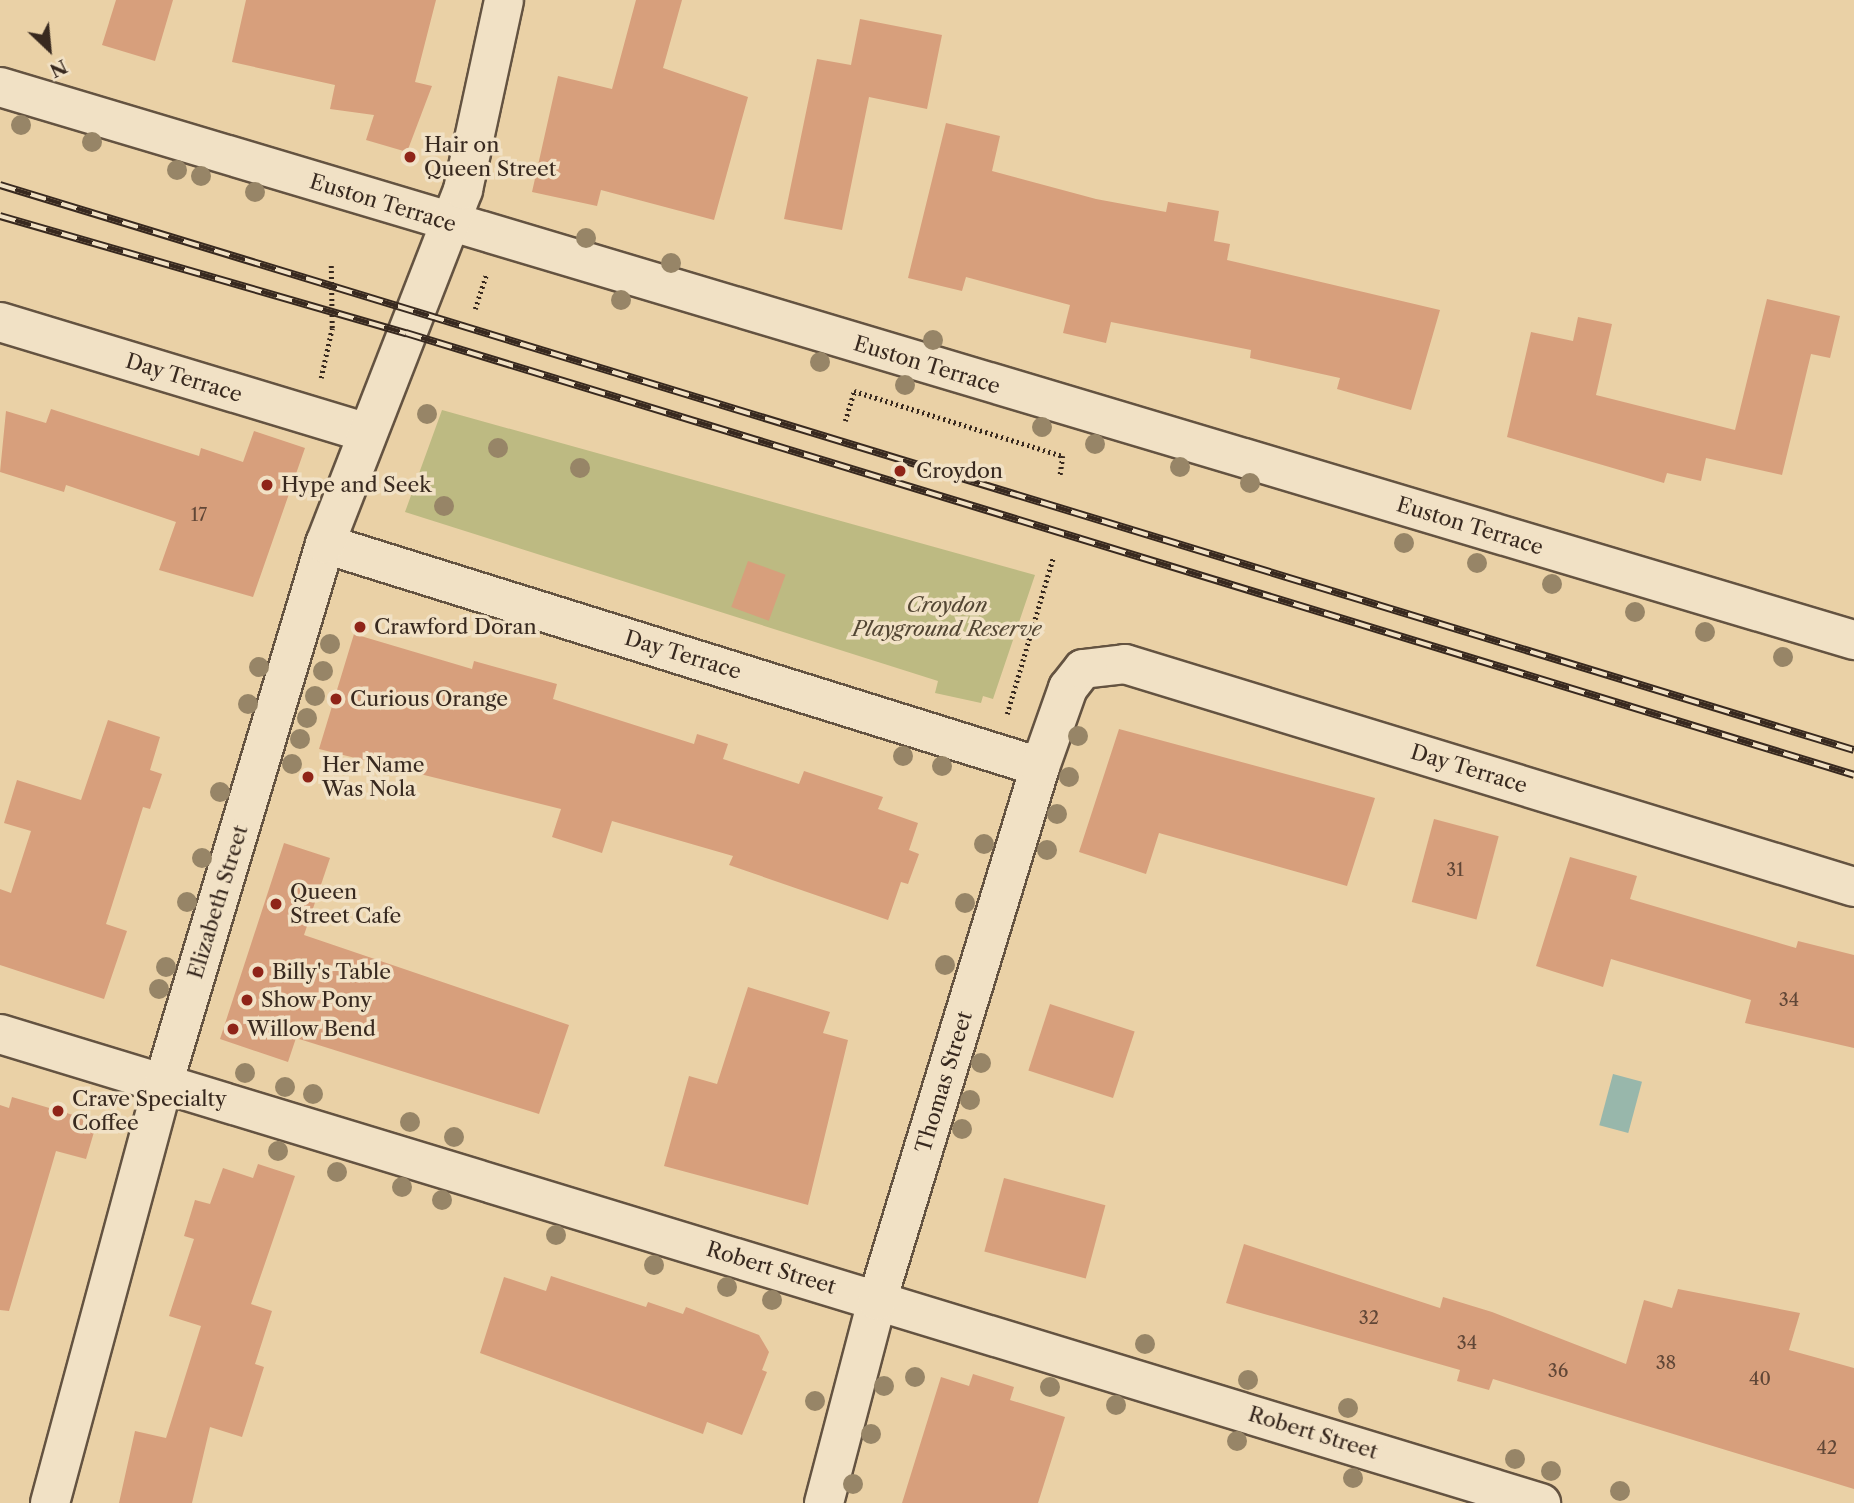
<!DOCTYPE html>
<style>
body{margin:0}
#map{position:relative;width:1854px;height:1503px;overflow:hidden;background:#ead1a6;font-family:"Libre Caslon Text",serif}
div>[style]{position:absolute}
[style*='--x']{left:calc(var(--x)*1px);top:calc(var(--y)*1px);width:calc(var(--w)*1px);rotate:calc(var(--a)*1deg)}
.green>*{inset:0;background:#bdba82}
.water>*{inset:0;background:#98b7ab;transform-origin:0 0}
.building>*{inset:0;background:#d79f7c;transform-origin:0 0}
.path>*{height:4.5px;margin-top:-2.25px;transform-origin:0;background:repeating-linear-gradient(90deg,#38291f 0 2px,transparent 0 5.5px)}
.roads{filter:drop-shadow(2px 0 #645341) drop-shadow(-2px 0 #645341) drop-shadow(0 2px #645341) drop-shadow(0 -2px #645341)}
.minor>*{height:38px;margin:-19px;padding:0 19px;transform-origin:19px;border-radius:19px;background:#f1e1c5}
.rail>*{height:8px;margin-top:-4px;transform-origin:0;background:repeating-linear-gradient(90deg,#f1e1c5 0 16px,#38291f 0 32px);box-sizing:border-box;border-block:2px solid #38291f}
.trees>*{width:20px;height:20px;margin:-10px;border-radius:50%;background:#978567}
.dots>*{width:19px;height:19px;translate:-50% -50%;box-sizing:border-box;border:4px solid #f1e1c5;border-radius:50%}
span{translate:-50% -50%;white-space:nowrap;text-align:center;line-height:1.15;-webkit-text-stroke:7px #f1e1c5;paint-order:stroke}
.number-label{font-size:18px;color:#604636}
.number-label span{-webkit-text-stroke-width:0}
.poi-label{font-size:21px;color:#38291f}
.left{translate:0 -50%;text-align:left}
.street-label{font-size:21px;color:#38291f}
.park-label{font-size:21px;color:#534633;font-style:italic}
.north{position:absolute;left:14px;top:14px;width:70px;height:70px;-webkit-text-stroke:5px #f1e1c5;paint-order:stroke;rotate:154deg;font-size:19px;font-weight:700;line-height:28px;text-align:center;color:#38291f}
.north::after{content:'';display:block;margin:auto;width:24px;height:32px;background:#38291f;clip-path:polygon(50% 0,100% 100%,50% 72%,0 100%)}
</style>
<div id="map">
<div class="green">
<div style="clip-path:polygon(442px 410px,1035px 575px,993px 699px,983px 696px,981px 703px,935px 693px,938px 681px,405px 512px)"></div>
</div>
<div class="water">
<div style="left:1613px;top:1074px;width:30px;height:53px;rotate:15deg"></div>
</div>
<div class="building">
<div style="clip-path:polygon(116px 0,173px 0,155px 61px,102px 45px)"></div>
<div style="clip-path:polygon(246px 0,436px 0,415px 82px,432px 86px,407px 152px,366px 140px,374px 115px,330px 109px,335px 85px,232px 62px)"></div>
<div style="clip-path:polygon(636px 0,682px 0,663px 68px,748px 97px,714px 220px,601px 190px,597px 206px,532px 192px,558px 76px,612px 89px)"></div>
<div style="clip-path:polygon(860px 19px,942px 35px,927px 109px,869px 97px,842px 230px,784px 219px,817px 59px,851px 65px)"></div>
<div style="clip-path:polygon(946px 123px,1000px 136px,992px 171px,1096px 199px,1166px 212px,1168px 202px,1219px 211px,1214px 241px,1230px 244px,1227px 260px,1440px 310px,1411px 410px,1337px 389px,1340px 378px,1250px 358px,1251px 350px,1111px 322px,1106px 343px,1063px 333px,1070px 305px,966px 277px,962px 291px,908px 278px)"></div>
<div style="clip-path:polygon(1767px 299px,1840px 316px,1830px 358px,1811px 354px,1782px 475px,1706px 458px,1701px 481px,1667px 473px,1664px 483px,1507px 437px,1531px 332px,1573px 341px,1578px 317px,1612px 324px,1596px 395px,1735px 430px)"></div>
<div style="clip-path:polygon(51px 409px,199px 456px,201px 448px,243px 462px,254px 431px,305px 448px,253px 597px,159px 570px,176px 522px,66px 485px,64px 492px,0 472px,6px 411px,46px 423px)"></div>
<div style="left:748px;top:561px;width:40px;height:49px;rotate:20deg"></div>
<div style="clip-path:polygon(354px 634px,472px 669px,474px 661px,557px 684px,553px 699px,694px 744px,697px 734px,728px 744px,723px 759px,799px 784px,804px 771px,883px 797px,878px 809px,918px 823px,909px 850px,919px 854px,908px 884px,901px 882px,888px 920px,729px 865px,733px 856px,612px 821px,602px 853px,552px 837px,561px 809px,319px 749px)"></div>
<div style="clip-path:polygon(108px 720px,160px 737px,150px 770px,162px 774px,150px 809px,143px 807px,106px 924px,127px 931px,104px 999px,0 965px,0 889px,11px 893px,31px 831px,4px 823px,17px 780px,81px 800px)"></div>
<div style="clip-path:polygon(1119px 729px,1375px 798px,1347px 886px,1159px 833px,1146px 874px,1079px 852px)"></div>
<div style="left:1434px;top:819px;width:67px;height:86px;rotate:15deg"></div>
<div style="clip-path:polygon(284px 843px,330px 858px,304px 935px,569px 1025px,539px 1114px,296px 1038px,288px 1062px,220px 1039px)"></div>
<div style="clip-path:polygon(1570px 857px,1637px 876px,1630px 899px,1796px 948px,1798px 941px,1854px 955px,1854px 1048px,1745px 1023px,1751px 1000px,1611px 959px,1603px 987px,1536px 966px)"></div>
<div style="clip-path:polygon(748px 987px,830px 1012px,823px 1033px,848px 1040px,808px 1205px,664px 1166px,689px 1076px,717px 1084px)"></div>
<div style="left:1050px;top:1004px;width:89px;height:70px;rotate:18deg"></div>
<div style="clip-path:polygon(12px 1097px,97px 1122px,86px 1159px,56px 1151px,9px 1311px,0 1310px,0 1105px,9px 1108px)"></div>
<div style="clip-path:polygon(258px 1164px,295px 1176px,251px 1304px,272px 1311px,255px 1364px,264px 1367px,242px 1437px,210px 1427px,192px 1503px,119px 1503px,135px 1431px,166px 1438px,201px 1326px,169px 1316px,194px 1239px,184px 1236px,195px 1200px,210px 1204px,223px 1168px,253px 1178px)"></div>
<div style="left:1004px;top:1178px;width:105px;height:76px;rotate:15deg"></div>
<div style="clip-path:polygon(1244px 1244px,1440px 1308px,1443px 1297px,1492px 1312px,1626px 1364px,1644px 1300px,1672px 1308px,1678px 1289px,1800px 1313px,1789px 1350px,1854px 1368px,1854px 1489px,1493px 1379px,1489px 1390px,1457px 1381px,1460px 1370px,1226px 1303px)"></div>
<div style="clip-path:polygon(551px 1276px,646px 1307px,648px 1302px,683px 1314px,686px 1307px,759px 1335px,769px 1352px,762px 1370px,767px 1372px,742px 1435px,707px 1422px,703px 1434px,480px 1353px,504px 1277px,546px 1291px)"></div>
<div style="clip-path:polygon(973px 1374px,1014px 1387px,1010px 1400px,1065px 1417px,1038px 1503px,902px 1503px,941px 1377px,969px 1386px)"></div>
</div>
<div class="path">
<div style="--x:475;--y:309;--w:38;--a:-72"></div>
<div style="--x:321;--y:378;--w:51;--a:-77.6"></div>
<div style="--x:332;--y:328;--w:65;--a:-90.9"></div>
<div style="--x:845;--y:421;--w:31;--a:-73"></div>
<div style="--x:854;--y:391;--w:219;--a:17.3"></div>
<div style="--x:1063;--y:456;--w:21;--a:98"></div>
<div style="--x:1007;--y:714;--w:163;--a:-73.6"></div>
</div>
<div class="roads">
<div class="minor">
<div style="--x:0;--y:87;--w:1935;--a:16.61"></div>
<div style="--x:0;--y:322;--w:383;--a:16.8"></div>
<div style="--x:325;--y:544;--w:749;--a:17.32"></div>
<div style="--x:0;--y:1034;--w:1611;--a:16.93"></div>
<div style="--x:50;--y:1503;--w:437;--a:-74.9"></div>
<div style="--x:164;--y:1081;--w:561;--a:-73.31"></div>
<div style="--x:325;--y:544;--w:380;--a:-68.7"></div>
<div style="--x:463;--y:190;--w:194;--a:-77.8"></div>
<div style="--x:824;--y:1503;--w:209;--a:-75.3"></div>
<div style="--x:877;--y:1301;--w:558;--a:-73.03"></div>
<div style="--x:1040;--y:767;--w:84;--a:-70.5"></div>
<div style="--x:1068;--y:688;--w:24;--a:-52"></div>
<div style="--x:1083;--y:669;--w:42;--a:-6.8"></div>
<div style="--x:1125;--y:664;--w:762;--a:17.01"></div>
</div>
</div>
<div class="rail">
<div style="--x:0;--y:185;--w:1938;--a:16.95"></div>
<div style="--x:0;--y:216;--w:423;--a:16.1"></div>
<div style="--x:406;--y:333;--w:1514;--a:16.97"></div>
</div>
<div class="trees">
<div style="left:21px;top:125px"></div>
<div style="left:92px;top:142px"></div>
<div style="left:177px;top:170px"></div>
<div style="left:201px;top:176px"></div>
<div style="left:255px;top:192px"></div>
<div style="left:586px;top:238px"></div>
<div style="left:671px;top:263px"></div>
<div style="left:621px;top:300px"></div>
<div style="left:933px;top:340px"></div>
<div style="left:820px;top:362px"></div>
<div style="left:905px;top:385px"></div>
<div style="left:427px;top:414px"></div>
<div style="left:1042px;top:427px"></div>
<div style="left:1095px;top:444px"></div>
<div style="left:498px;top:448px"></div>
<div style="left:1180px;top:467px"></div>
<div style="left:580px;top:468px"></div>
<div style="left:1250px;top:483px"></div>
<div style="left:444px;top:506px"></div>
<div style="left:1404px;top:543px"></div>
<div style="left:1477px;top:563px"></div>
<div style="left:1552px;top:584px"></div>
<div style="left:1635px;top:612px"></div>
<div style="left:1705px;top:632px"></div>
<div style="left:330px;top:644px"></div>
<div style="left:1783px;top:657px"></div>
<div style="left:259px;top:667px"></div>
<div style="left:323px;top:671px"></div>
<div style="left:315px;top:696px"></div>
<div style="left:248px;top:704px"></div>
<div style="left:307px;top:718px"></div>
<div style="left:1078px;top:736px"></div>
<div style="left:300px;top:739px"></div>
<div style="left:903px;top:756px"></div>
<div style="left:292px;top:764px"></div>
<div style="left:942px;top:766px"></div>
<div style="left:1069px;top:777px"></div>
<div style="left:220px;top:792px"></div>
<div style="left:1057px;top:814px"></div>
<div style="left:984px;top:844px"></div>
<div style="left:1047px;top:850px"></div>
<div style="left:202px;top:858px"></div>
<div style="left:187px;top:902px"></div>
<div style="left:965px;top:903px"></div>
<div style="left:945px;top:965px"></div>
<div style="left:166px;top:967px"></div>
<div style="left:159px;top:989px"></div>
<div style="left:981px;top:1063px"></div>
<div style="left:245px;top:1073px"></div>
<div style="left:285px;top:1087px"></div>
<div style="left:313px;top:1094px"></div>
<div style="left:970px;top:1100px"></div>
<div style="left:410px;top:1122px"></div>
<div style="left:962px;top:1129px"></div>
<div style="left:454px;top:1137px"></div>
<div style="left:278px;top:1151px"></div>
<div style="left:337px;top:1172px"></div>
<div style="left:402px;top:1187px"></div>
<div style="left:442px;top:1200px"></div>
<div style="left:556px;top:1235px"></div>
<div style="left:654px;top:1265px"></div>
<div style="left:727px;top:1287px"></div>
<div style="left:772px;top:1300px"></div>
<div style="left:1145px;top:1344px"></div>
<div style="left:915px;top:1377px"></div>
<div style="left:1248px;top:1380px"></div>
<div style="left:884px;top:1386px"></div>
<div style="left:1050px;top:1387px"></div>
<div style="left:815px;top:1401px"></div>
<div style="left:1116px;top:1405px"></div>
<div style="left:1348px;top:1408px"></div>
<div style="left:871px;top:1434px"></div>
<div style="left:1237px;top:1441px"></div>
<div style="left:1515px;top:1459px"></div>
<div style="left:1551px;top:1471px"></div>
<div style="left:1353px;top:1478px"></div>
<div style="left:853px;top:1484px"></div>
<div style="left:1620px;top:1491px"></div>
</div>
<div class="dots">
<div style="left:410px;top:157px;background:#8f2418"></div>
<div style="left:900px;top:471px;background:#8f2418"></div>
<div style="left:267px;top:485px;background:#8f2418"></div>
<div style="left:360px;top:627px;background:#8f2418"></div>
<div style="left:336px;top:699px;background:#8f2418"></div>
<div style="left:308px;top:777px;background:#8f2418"></div>
<div style="left:276px;top:904px;background:#8f2418"></div>
<div style="left:258px;top:972px;background:#8f2418"></div>
<div style="left:247px;top:1000px;background:#8f2418"></div>
<div style="left:233px;top:1029px;background:#8f2418"></div>
<div style="left:58px;top:1111px;background:#8f2418"></div>
</div>
<div class="number-label">
<span style="left:199px;top:515px">17</span>
<span style="left:1455px;top:870px">31</span>
<span style="left:1789px;top:1000px">34</span>
<span style="left:1369px;top:1318px">32</span>
<span style="left:1467px;top:1343px">34</span>
<span style="left:1666px;top:1363px">38</span>
<span style="left:1558px;top:1371px">36</span>
<span style="left:1760px;top:1379px">40</span>
<span style="left:1827px;top:1448px">42</span>
</div>
<div class="poi-label">
<span class="left" style="left:424px;top:157px">Hair on<br>Queen Street</span>
<span class="left" style="left:916px;top:471px">Croydon</span>
<span class="left" style="left:281px;top:485px">Hype and Seek</span>
<span class="left" style="left:374px;top:627px">Crawford Doran</span>
<span class="left" style="left:350px;top:699px">Curious Orange</span>
<span class="left" style="left:322px;top:777px">Her Name<br>Was Nola</span>
<span class="left" style="left:290px;top:904px">Queen<br>Street Cafe</span>
<span class="left" style="left:272px;top:972px">Billy's Table</span>
<span class="left" style="left:261px;top:1000px">Show Pony</span>
<span class="left" style="left:247px;top:1029px">Willow Bend</span>
<span class="left" style="left:72px;top:1111px">Crave Specialty<br>Coffee</span>
</div>
<div class="street-label">
<span style="left:383px;top:203px;rotate:17deg">Euston Terrace</span>
<span style="left:927px;top:365px;rotate:17deg">Euston Terrace</span>
<span style="left:184px;top:378px;rotate:17deg">Day Terrace</span>
<span style="left:1470px;top:526px;rotate:17deg">Euston Terrace</span>
<span style="left:683px;top:655px;rotate:17deg">Day Terrace</span>
<span style="left:1469px;top:769px;rotate:17deg">Day Terrace</span>
<span style="left:218px;top:902px;rotate:-73deg">Elizabeth Street</span>
<span style="left:944px;top:1082px;rotate:-73deg">Thomas Street</span>
<span style="left:771px;top:1268px;rotate:17deg">Robert Street</span>
<span style="left:1313px;top:1433px;rotate:17deg">Robert Street</span>
</div>
<div class="park-label">
<span style="left:947px;top:617px">Croydon<br>Playground Reserve</span>
</div>
<div class="north">N</div>
</div>
